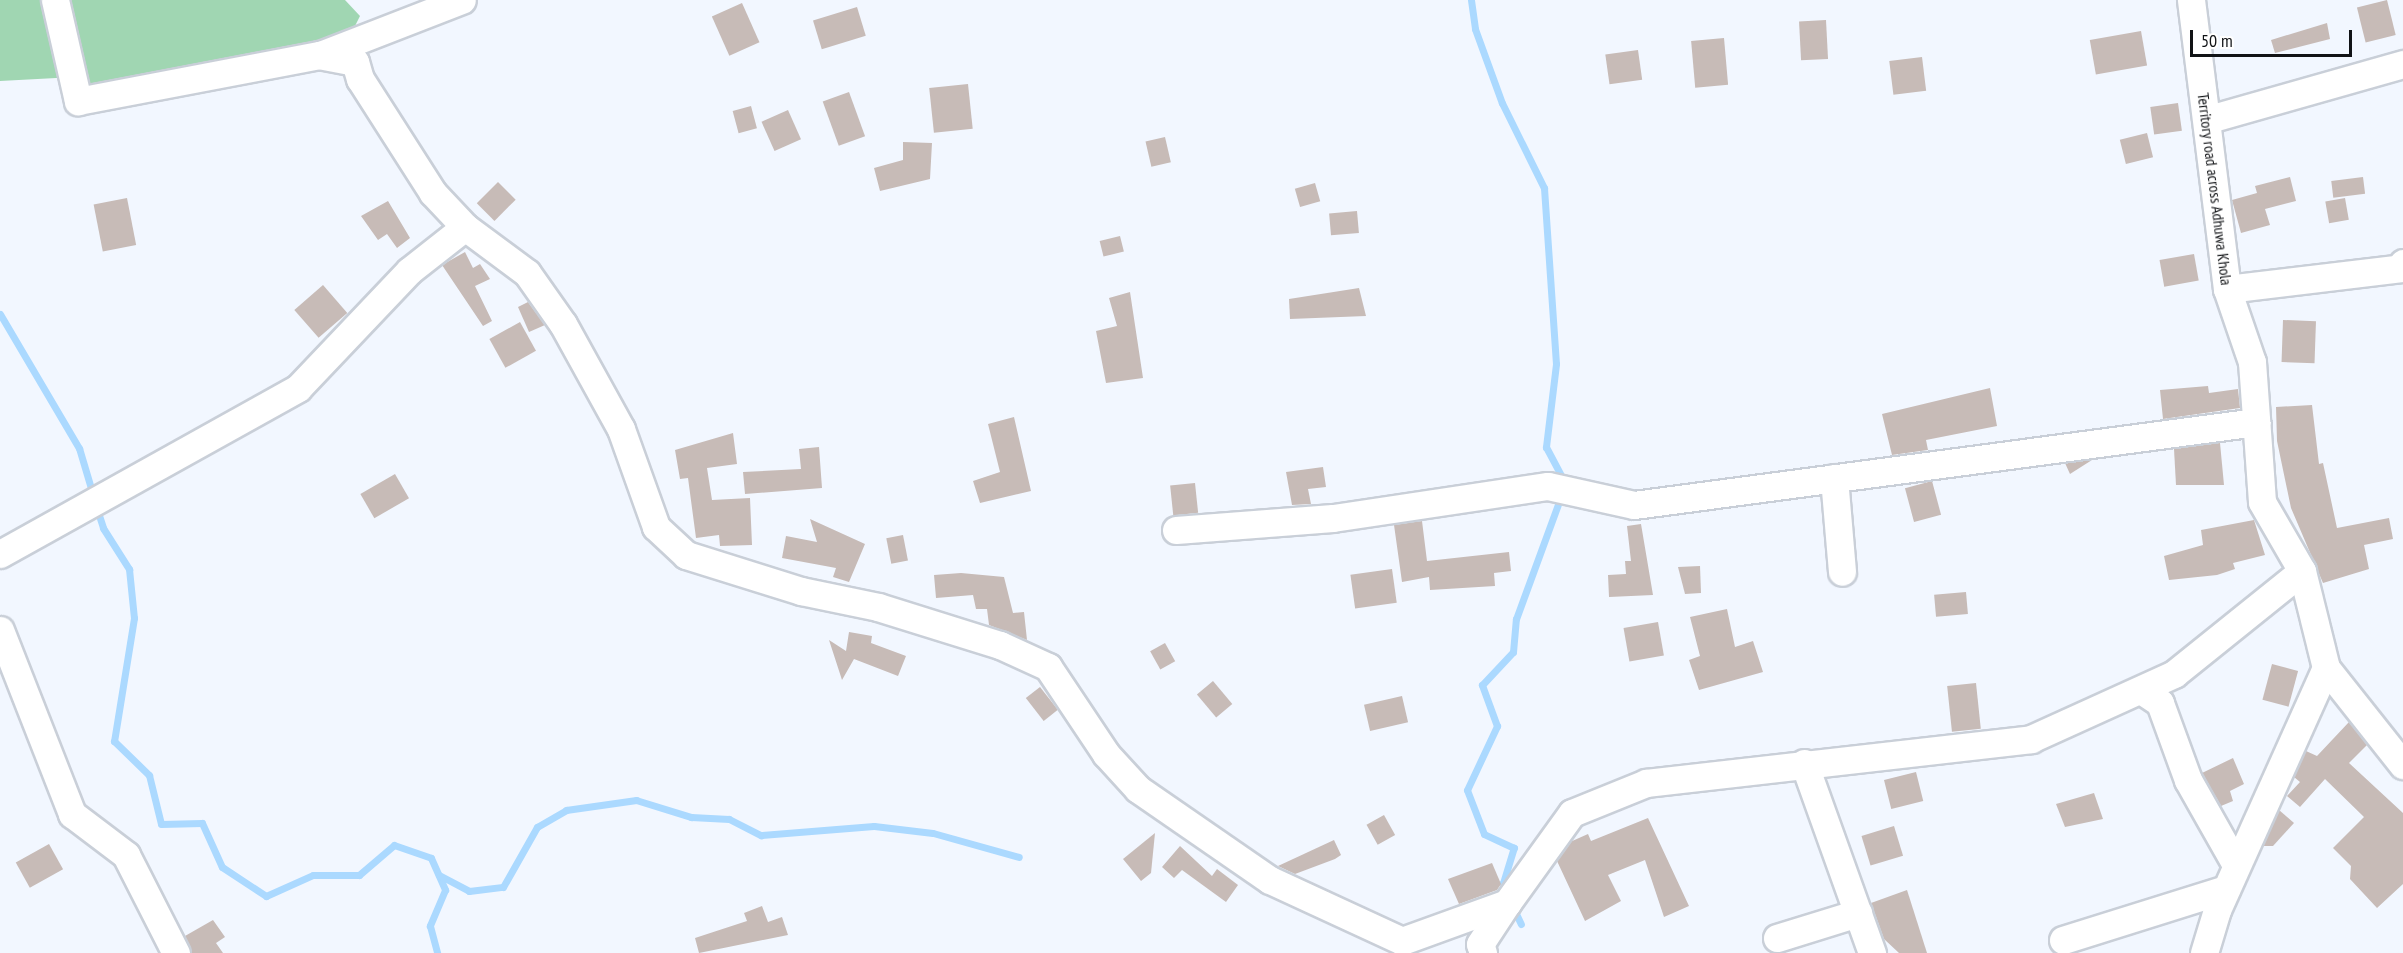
<!DOCTYPE html>
<style>
body{margin:0}
#map{position:relative;width:2403px;height:953px;overflow:hidden;background:#f2f7ff;font-family:"PT Sans Narrow",sans-serif}
div>[style]{position:absolute}
[style*='--x']{left:calc(var(--x)*1px);top:calc(var(--y)*1px);width:calc(var(--w)*1px);rotate:calc(var(--a)*1deg)}
.green>*{inset:0;background:#a0d6b2}
.stream>*{height:7px;margin:-3.5px;padding:0 3.5px;transform-origin:3.5px;border-radius:3.5px;background:#abd9ff}
.building>*{inset:0;background:#c7bbb7;transform-origin:0 0}
.roads{filter:drop-shadow(2px 0 #c9cfd8) drop-shadow(-2px 0 #c9cfd8) drop-shadow(0 2px #c9cfd8) drop-shadow(0 -2px #c9cfd8)}
.minor>*{height:27px;margin:-13.5px;padding:0 13.5px;transform-origin:13.5px;border-radius:13.5px;background:#fff}
span{translate:-50% -50%;white-space:nowrap;text-align:center;line-height:1.15;-webkit-text-stroke:5px #fff;paint-order:stroke}
.street-label{font-size:16px;color:#111316}
.scale{position:absolute;left:2190px;top:30px;width:162px;height:27px;box-sizing:border-box;border:3px solid #111316;border-top:0;padding-left:8px;font-size:18px;line-height:21px;white-space:nowrap;color:#111316;-webkit-text-stroke:4px #fff;paint-order:stroke}
</style>
<div id="map">
<div class="green">
<div style="clip-path:polygon(0 0,345px 0,360px 16px,348px 40px,86px 95px,75px 77px,0 81px)"></div>
</div>
<div class="stream">
<div style="--x:1471;--y:0;--w:29;--a:82"></div>
<div style="--x:1475;--y:29;--w:79;--a:70"></div>
<div style="--x:1502;--y:103;--w:95;--a:63.7"></div>
<div style="--x:1544;--y:188;--w:176;--a:86.1"></div>
<div style="--x:1556;--y:364;--w:84;--a:96.9"></div>
<div style="--x:1546;--y:447;--w:40;--a:62"></div>
<div style="--x:0;--y:314;--w:156;--a:59.5"></div>
<div style="--x:79;--y:448;--w:49;--a:73.4"></div>
<div style="--x:96;--y:506;--w:23;--a:72"></div>
<div style="--x:103;--y:528;--w:49;--a:57.6"></div>
<div style="--x:129;--y:569;--w:49;--a:84.2"></div>
<div style="--x:134;--y:618;--w:125;--a:99.2"></div>
<div style="--x:114;--y:741;--w:49;--a:44.2"></div>
<div style="--x:149;--y:775;--w:50;--a:76.2"></div>
<div style="--x:161;--y:824;--w:41;--a:-1.4"></div>
<div style="--x:202;--y:823;--w:48;--a:65.6"></div>
<div style="--x:222;--y:867;--w:53;--a:33.4"></div>
<div style="--x:266;--y:896;--w:51;--a:-24.1"></div>
<div style="--x:313;--y:875;--w:46;--a:0"></div>
<div style="--x:359;--y:875;--w:46;--a:-40.6"></div>
<div style="--x:394;--y:845;--w:39;--a:19"></div>
<div style="--x:431;--y:858;--w:35;--a:66"></div>
<div style="--x:445;--y:890;--w:39;--a:113"></div>
<div style="--x:430;--y:926;--w:28;--a:75"></div>
<div style="--x:439;--y:875;--w:34;--a:28"></div>
<div style="--x:469;--y:891;--w:34;--a:-7"></div>
<div style="--x:503;--y:887;--w:69;--a:-60.5"></div>
<div style="--x:537;--y:827;--w:34;--a:-30"></div>
<div style="--x:566;--y:810;--w:71;--a:-8.1"></div>
<div style="--x:636;--y:800;--w:58;--a:17.2"></div>
<div style="--x:691;--y:817;--w:38;--a:3"></div>
<div style="--x:729;--y:819;--w:36;--a:27"></div>
<div style="--x:761;--y:835;--w:113;--a:-4.6"></div>
<div style="--x:874;--y:826;--w:59;--a:6.8"></div>
<div style="--x:933;--y:833;--w:89;--a:15.6"></div>
<div style="--x:1507;--y:892;--w:10;--a:-114"></div>
<div style="--x:1503;--y:883;--w:37;--a:-73"></div>
<div style="--x:1514;--y:848;--w:33;--a:-155"></div>
<div style="--x:1484;--y:834;--w:47;--a:-111.1"></div>
<div style="--x:1467;--y:790;--w:71;--a:-64.9"></div>
<div style="--x:1497;--y:726;--w:44;--a:-110.1"></div>
<div style="--x:1482;--y:685;--w:45;--a:-46.8"></div>
<div style="--x:1513;--y:652;--w:33;--a:-85"></div>
<div style="--x:1516;--y:619;--w:131;--a:-69.9"></div>
<div style="--x:1512;--y:905;--w:21;--a:65"></div>
</div>
<div class="building">
<div style="left:2387px;top:0;width:36px;height:31px;rotate:76deg"></div>
<div style="left:742px;top:3px;width:43px;height:33px;rotate:66deg"></div>
<div style="left:857px;top:7px;width:30px;height:46px;rotate:73deg"></div>
<div style="left:1826px;top:20px;width:39px;height:27px;rotate:87deg"></div>
<div style="clip-path:polygon(2327px 23px,2330px 39px,2275px 53px,2271px 40px)"></div>
<div style="left:2141px;top:31px;width:35px;height:52px;rotate:80deg"></div>
<div style="left:1724px;top:38px;width:47px;height:33px;rotate:85deg"></div>
<div style="left:1638px;top:50px;width:30px;height:33px;rotate:82deg"></div>
<div style="left:1922px;top:57px;width:34px;height:33px;rotate:83deg"></div>
<div style="left:968px;top:84px;width:45px;height:39px;rotate:84deg"></div>
<div style="left:849px;top:92px;width:47px;height:28px;rotate:70deg"></div>
<div style="left:2178px;top:103px;width:28px;height:28px;rotate:82deg"></div>
<div style="left:751px;top:106px;width:23px;height:19px;rotate:75deg"></div>
<div style="left:788px;top:110px;width:32px;height:29px;rotate:66deg"></div>
<div style="left:2147px;top:133px;width:25px;height:28px;rotate:76deg"></div>
<div style="left:1165px;top:137px;width:26px;height:20px;rotate:77deg"></div>
<div style="clip-path:polygon(903px 142px,932px 143px,930px 179px,880px 191px,874px 168px,903px 160px)"></div>
<div style="clip-path:polygon(2290px 177px,2296px 201px,2265px 209px,2270px 225px,2241px 233px,2232px 200px,2257px 193px,2255px 186px)"></div>
<div style="left:2363px;top:177px;width:17px;height:32px;rotate:83deg"></div>
<div style="left:498px;top:182px;width:25px;height:30px;rotate:45deg"></div>
<div style="left:1315px;top:183px;width:19px;height:21px;rotate:74deg"></div>
<div style="left:127px;top:198px;width:48px;height:34px;rotate:79deg"></div>
<div style="left:2345px;top:198px;width:22px;height:20px;rotate:80deg"></div>
<div style="clip-path:polygon(388px 201px,410px 238px,397px 248px,387px 234px,378px 240px,361px 216px)"></div>
<div style="left:1357px;top:211px;width:22px;height:28px;rotate:85deg"></div>
<div style="left:1120px;top:236px;width:16px;height:21px;rotate:76deg"></div>
<div style="clip-path:polygon(465px 252px,473px 268px,480px 264px,490px 279px,475px 286px,492px 321px,483px 326px,442px 265px)"></div>
<div style="left:2194px;top:254px;width:27px;height:35px;rotate:80deg"></div>
<div style="left:323px;top:285px;width:37px;height:38px;rotate:49deg"></div>
<div style="clip-path:polygon(1359px 288px,1366px 316px,1290px 319px,1289px 299px)"></div>
<div style="clip-path:polygon(1130px 292px,1143px 378px,1106px 383px,1096px 331px,1117px 326px,1109px 298px)"></div>
<div style="clip-path:polygon(528px 302px,545px 325px,529px 332px,518px 307px)"></div>
<div style="left:2283px;top:320px;width:33px;height:42px;rotate:2deg"></div>
<div style="left:520px;top:322px;width:33px;height:35px;rotate:61deg"></div>
<div style="clip-path:polygon(2208px 386px,2209px 393px,2238px 389px,2240px 408px,2163px 419px,2160px 390px)"></div>
<div style="clip-path:polygon(1990px 388px,1997px 426px,1926px 440px,1928px 450px,1892px 455px,1882px 414px)"></div>
<div style="clip-path:polygon(2312px 405px,2319px 464px,2323px 463px,2337px 528px,2389px 518px,2393px 539px,2364px 545px,2369px 569px,2323px 583px,2291px 508px,2277px 441px,2276px 407px)"></div>
<div style="clip-path:polygon(1014px 417px,1031px 491px,980px 503px,973px 481px,1000px 472px,988px 424px)"></div>
<div style="clip-path:polygon(733px 433px,737px 464px,707px 468px,712px 500px,750px 498px,752px 545px,720px 546px,719px 535px,696px 538px,688px 478px,680px 479px,675px 450px)"></div>
<div style="clip-path:polygon(2220px 443px,2224px 485px,2176px 485px,2174px 449px)"></div>
<div style="clip-path:polygon(819px 447px,822px 488px,745px 494px,743px 472px,801px 469px,799px 449px)"></div>
<div style="clip-path:polygon(2092px 460px,2070px 474px,2065px 463px)"></div>
<div style="clip-path:polygon(1323px 467px,1326px 487px,1308px 489px,1311px 504px,1292px 505px,1286px 472px)"></div>
<div style="left:395px;top:474px;width:28px;height:40px;rotate:60deg"></div>
<div style="left:1932px;top:481px;width:35px;height:28px;rotate:75deg"></div>
<div style="left:1195px;top:483px;width:30px;height:25px;rotate:84deg"></div>
<div style="clip-path:polygon(810px 519px,865px 544px,849px 582px,833px 577px,836px 568px,782px 558px,786px 536px,817px 542px)"></div>
<div style="clip-path:polygon(2254px 520px,2265px 555px,2233px 563px,2235px 569px,2217px 575px,2169px 580px,2164px 556px,2203px 545px,2201px 530px)"></div>
<div style="clip-path:polygon(1422px 521px,1427px 561px,1509px 552px,1511px 571px,1494px 573px,1495px 586px,1430px 590px,1429px 577px,1402px 582px,1394px 525px)"></div>
<div style="clip-path:polygon(1641px 524px,1653px 595px,1609px 597px,1608px 575px,1626px 574px,1625px 561px,1631px 561px,1627px 526px)"></div>
<div style="left:903px;top:535px;width:26px;height:17px;rotate:79deg"></div>
<div style="clip-path:polygon(1700px 566px,1701px 593px,1685px 594px,1678px 567px)"></div>
<div style="left:1392px;top:569px;width:34px;height:42px;rotate:82deg"></div>
<div style="clip-path:polygon(961px 573px,1004px 577px,1013px 613px,1024px 612px,1027px 640px,989px 625px,987px 609px,976px 609px,973px 595px,936px 598px,934px 575px)"></div>
<div style="left:1966px;top:592px;width:22px;height:32px;rotate:85deg"></div>
<div style="clip-path:polygon(1727px 609px,1735px 647px,1753px 641px,1763px 672px,1699px 690px,1689px 660px,1700px 656px,1690px 617px)"></div>
<div style="left:1658px;top:622px;width:34px;height:35px;rotate:80deg"></div>
<div style="clip-path:polygon(849px 632px,872px 636px,871px 643px,906px 656px,898px 676px,854px 659px,842px 680px,829px 640px,846px 651px)"></div>
<div style="left:1165px;top:643px;width:21px;height:17px;rotate:61deg"></div>
<div style="left:2272px;top:664px;width:27px;height:37px;rotate:15deg"></div>
<div style="left:1213px;top:681px;width:30px;height:21px;rotate:50deg"></div>
<div style="left:1976px;top:683px;width:46px;height:29px;rotate:84deg"></div>
<div style="left:1040px;top:687px;width:29px;height:18px;rotate:52deg"></div>
<div style="left:1402px;top:696px;width:27px;height:39px;rotate:77deg"></div>
<div style="clip-path:polygon(2349px 722px,2367px 745px,2349px 763px,2403px 813px,2403px 884px,2377px 908px,2350px 879px,2351px 866px,2333px 848px,2364px 817px,2325px 779px,2300px 807px,2287px 796px,2300px 782px,2294px 777px,2306px 751px,2317px 756px)"></div>
<div style="clip-path:polygon(2233px 758px,2244px 784px,2230px 791px,2233px 801px,2221px 806px,2202px 773px)"></div>
<div style="left:1916px;top:772px;width:30px;height:33px;rotate:76deg"></div>
<div style="clip-path:polygon(2094px 793px,2103px 819px,2065px 827px,2056px 804px)"></div>
<div style="clip-path:polygon(2279px 810px,2294px 823px,2273px 846px,2263px 846px)"></div>
<div style="left:1384px;top:815px;width:23px;height:20px;rotate:61deg"></div>
<div style="clip-path:polygon(1648px 818px,1689px 906px,1664px 917px,1645px 860px,1608px 875px,1621px 901px,1585px 921px,1557px 861px,1570px 842px,1588px 834px,1591px 841px)"></div>
<div style="left:1894px;top:826px;width:31px;height:34px;rotate:73deg"></div>
<div style="clip-path:polygon(1155px 833px,1151px 873px,1141px 881px,1123px 859px)"></div>
<div style="clip-path:polygon(1334px 840px,1341px 855px,1335px 859px,1295px 874px,1278px 866px)"></div>
<div style="left:49px;top:844px;width:29px;height:38px;rotate:61deg"></div>
<div style="clip-path:polygon(1180px 846px,1212px 876px,1217px 869px,1238px 885px,1226px 902px,1182px 870px,1174px 878px,1162px 867px)"></div>
<div style="clip-path:polygon(1492px 863px,1501px 884px,1497px 890px,1459px 904px,1448px 879px)"></div>
<div style="clip-path:polygon(1907px 890px,1927px 953px,1899px 953px,1884px 939px,1871px 903px)"></div>
<div style="clip-path:polygon(762px 906px,768px 922px,782px 917px,788px 935px,699px 953px,695px 938px,747px 921px,744px 913px)"></div>
<div style="clip-path:polygon(213px 920px,225px 937px,216px 943px,223px 953px,192px 953px,185px 936px)"></div>
</div>
<div class="roads">
<div class="minor">
<div style="--x:55;--y:0;--w:104;--a:77.2"></div>
<div style="--x:78;--y:101;--w:246;--a:-10.8"></div>
<div style="--x:2191;--y:0;--w:291;--a:82.9"></div>
<div style="--x:2227;--y:289;--w:77;--a:71.1"></div>
<div style="--x:2252;--y:362;--w:140;--a:85.9"></div>
<div style="--x:2262;--y:502;--w:80;--a:59.9"></div>
<div style="--x:2302;--y:571;--w:100;--a:76.1"></div>
<div style="--x:2326;--y:668;--w:124;--a:51.6"></div>
<div style="--x:2209;--y:119;--w:202;--a:-15.8"></div>
<div style="--x:465;--y:227;--w:77;--a:36.6"></div>
<div style="--x:527;--y:273;--w:62;--a:54.8"></div>
<div style="--x:563;--y:324;--w:120;--a:61.1"></div>
<div style="--x:621;--y:429;--w:104;--a:70.3"></div>
<div style="--x:656;--y:527;--w:41;--a:43"></div>
<div style="--x:686;--y:555;--w:121;--a:17.4"></div>
<div style="--x:801;--y:591;--w:79;--a:11.7"></div>
<div style="--x:878;--y:607;--w:128;--a:17.3"></div>
<div style="--x:1000;--y:645;--w:53;--a:24.6"></div>
<div style="--x:1048;--y:667;--w:105;--a:56.3"></div>
<div style="--x:1106;--y:754;--w:47;--a:47.6"></div>
<div style="--x:1138;--y:789;--w:160;--a:34.6"></div>
<div style="--x:1270;--y:880;--w:145;--a:24.8"></div>
<div style="--x:1402;--y:941;--w:112;--a:-19.9"></div>
<div style="--x:1507;--y:903;--w:111;--a:-54.2"></div>
<div style="--x:1572;--y:813;--w:80;--a:-22.1"></div>
<div style="--x:1646;--y:783;--w:388;--a:-6.5"></div>
<div style="--x:2031;--y:739;--w:157;--a:-24.4"></div>
<div style="--x:2174;--y:674;--w:164;--a:-38.8"></div>
<div style="--x:2227;--y:289;--w:176;--a:-6.8"></div>
<div style="--x:2402;--y:268;--w:5;--a:-79"></div>
<div style="--x:1834;--y:478;--w:94;--a:85.1"></div>
<div style="--x:1176;--y:530;--w:157;--a:-4.4"></div>
<div style="--x:1333;--y:518;--w:217;--a:-8.5"></div>
<div style="--x:1548;--y:486;--w:88;--a:12.5"></div>
<div style="--x:1634;--y:505;--w:628;--a:-7.6"></div>
<div style="--x:0;--y:554;--w:341;--a:-29.1"></div>
<div style="--x:298;--y:388;--w:161;--a:-46.5"></div>
<div style="--x:409;--y:271;--w:71;--a:-38.2"></div>
<div style="--x:465;--y:227;--w:47;--a:-133.3"></div>
<div style="--x:433;--y:193;--w:135;--a:-122.6"></div>
<div style="--x:360;--y:79;--w:18;--a:-106"></div>
<div style="--x:355;--y:62;--w:36;--a:-169"></div>
<div style="--x:320;--y:55;--w:152;--a:-21.2"></div>
<div style="--x:0;--y:630;--w:198;--a:68.6"></div>
<div style="--x:72;--y:814;--w:68;--a:37.2"></div>
<div style="--x:126;--y:855;--w:110;--a:63"></div>
<div style="--x:2141;--y:690;--w:23;--a:34"></div>
<div style="--x:2160;--y:703;--w:82;--a:70"></div>
<div style="--x:2188;--y:780;--w:98;--a:60.5"></div>
<div style="--x:1804;--y:763;--w:202;--a:70.3"></div>
<div style="--x:1777;--y:938;--w:85;--a:-17.2"></div>
<div style="--x:2063;--y:940;--w:171;--a:-17.4"></div>
<div style="--x:1483;--y:953;--w:9;--a:-108"></div>
<div style="--x:1480;--y:944;--w:49;--a:-56.6"></div>
<div style="--x:2204;--y:953;--w:45;--a:-73.2"></div>
<div style="--x:2217;--y:910;--w:265;--a:-65.8"></div>
</div>
</div>
<div class="street-label">
<span style="left:2215px;top:189px;rotate:83deg">Territory road across Adhuwa Khola</span>
</div>
<div class="scale">50 m</div>
</div>
